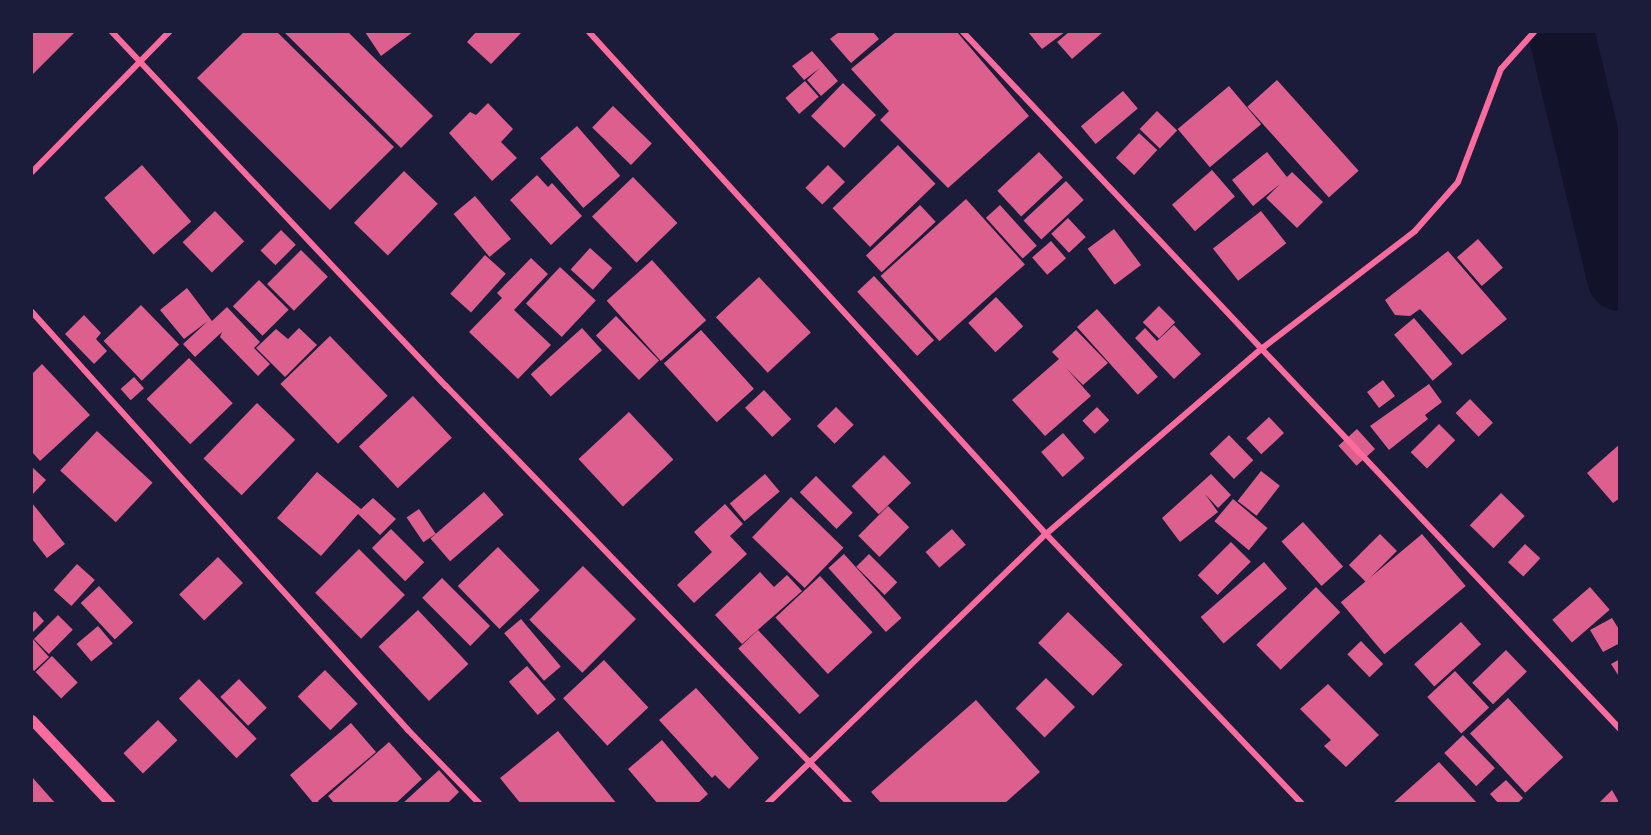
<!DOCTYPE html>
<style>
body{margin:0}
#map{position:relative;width:1651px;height:835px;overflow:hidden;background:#1b1b3a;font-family:"IBM Plex Serif",serif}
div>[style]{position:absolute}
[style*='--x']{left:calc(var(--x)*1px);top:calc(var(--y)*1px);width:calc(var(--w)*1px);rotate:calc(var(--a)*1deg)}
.stream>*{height:10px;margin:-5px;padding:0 5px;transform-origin:5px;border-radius:5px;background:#12122b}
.river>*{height:66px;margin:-33px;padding:0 33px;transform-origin:33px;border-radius:33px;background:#12122b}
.building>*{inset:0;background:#dd5f8e;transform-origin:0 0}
.minor>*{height:6px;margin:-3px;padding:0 3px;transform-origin:3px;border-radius:3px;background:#ff6b9d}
.tertiary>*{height:10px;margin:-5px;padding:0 5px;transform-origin:5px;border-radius:5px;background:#ff6b9d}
span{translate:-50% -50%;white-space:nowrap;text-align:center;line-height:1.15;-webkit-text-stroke:6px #1b1b3a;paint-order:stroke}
.frame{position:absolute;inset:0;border:33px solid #1b1b3a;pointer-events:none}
</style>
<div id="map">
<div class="stream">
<div style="--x:1543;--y:34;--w:11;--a:-10"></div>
</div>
<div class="river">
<div style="--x:1561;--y:32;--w:253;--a:76.5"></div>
</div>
<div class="building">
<div style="clip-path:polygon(32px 32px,75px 32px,33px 74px)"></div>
<div style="clip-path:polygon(244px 32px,277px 32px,394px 147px,330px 210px,197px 78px)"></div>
<div style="clip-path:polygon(284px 32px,348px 32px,433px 116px,401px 148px)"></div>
<div style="clip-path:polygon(365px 32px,413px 32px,381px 56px)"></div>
<div style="clip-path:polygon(476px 32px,522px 32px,491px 64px,467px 42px)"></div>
<div style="clip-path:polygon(839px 32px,873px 32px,879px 39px,851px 63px,830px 39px)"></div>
<div style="clip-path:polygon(896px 32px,957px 32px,1029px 116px,948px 188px,880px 120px,889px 111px,851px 69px)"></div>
<div style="clip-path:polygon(1028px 32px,1065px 32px,1042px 49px)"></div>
<div style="clip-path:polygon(1069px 32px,1103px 32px,1072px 59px,1057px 42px)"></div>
<div style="clip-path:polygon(812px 51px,838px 81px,821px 96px,807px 80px,820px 68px,804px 80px,792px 66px)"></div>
<div style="left:1277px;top:80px;width:122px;height:40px;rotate:48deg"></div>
<div style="left:805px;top:81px;width:21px;height:26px;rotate:49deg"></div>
<div style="left:843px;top:83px;width:46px;height:46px;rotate:44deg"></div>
<div style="left:1229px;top:86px;width:50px;height:67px;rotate:50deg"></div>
<div style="left:1123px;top:91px;width:23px;height:55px;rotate:50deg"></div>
<div style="clip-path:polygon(488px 103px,513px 129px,501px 142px,517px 158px,492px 181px,449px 133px,470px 112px,476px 115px)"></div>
<div style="left:613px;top:106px;width:54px;height:30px;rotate:44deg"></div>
<div style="left:1157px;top:111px;width:28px;height:25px;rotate:44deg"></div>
<div style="left:577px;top:126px;width:66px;height:49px;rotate:49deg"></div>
<div style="left:1139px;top:133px;width:25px;height:34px;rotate:43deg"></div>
<div style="left:898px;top:145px;width:54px;height:91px;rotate:46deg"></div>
<div style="left:1039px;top:152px;width:35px;height:57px;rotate:47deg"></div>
<div style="clip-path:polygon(1267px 152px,1287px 177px,1292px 172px,1323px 202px,1297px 228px,1266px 198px,1280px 184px,1253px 206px,1232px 180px)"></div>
<div style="left:142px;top:165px;width:75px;height:50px;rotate:49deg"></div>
<div style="left:828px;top:165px;width:24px;height:32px;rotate:45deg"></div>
<div style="left:1212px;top:170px;width:35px;height:53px;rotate:49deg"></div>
<div style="left:404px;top:171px;width:47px;height:72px;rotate:44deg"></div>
<div style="clip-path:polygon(537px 175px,548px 187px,552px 183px,582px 216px,551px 245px,510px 200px)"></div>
<div style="left:633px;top:177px;width:64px;height:57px;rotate:46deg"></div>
<div style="left:1066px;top:181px;width:26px;height:58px;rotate:47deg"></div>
<div style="left:475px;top:196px;width:56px;height:28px;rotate:50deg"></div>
<div style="left:966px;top:199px;width:88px;height:115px;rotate:48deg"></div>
<div style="left:920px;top:205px;width:23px;height:74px;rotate:47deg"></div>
<div style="left:1000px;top:205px;width:55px;height:19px;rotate:48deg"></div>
<div style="left:215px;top:211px;width:42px;height:45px;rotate:46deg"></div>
<div style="left:1261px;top:211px;width:41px;height:61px;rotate:52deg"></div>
<div style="left:1068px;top:218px;width:26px;height:23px;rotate:47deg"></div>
<div style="left:1114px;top:229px;width:45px;height:33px;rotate:53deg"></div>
<div style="left:281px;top:230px;width:21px;height:29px;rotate:45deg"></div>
<div style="left:1478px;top:239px;width:38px;height:28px;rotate:49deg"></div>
<div style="left:1051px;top:241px;width:23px;height:25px;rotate:49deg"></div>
<div style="left:590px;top:248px;width:30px;height:29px;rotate:42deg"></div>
<div style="left:301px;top:250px;width:38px;height:48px;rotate:45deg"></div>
<div style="clip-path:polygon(1448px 251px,1507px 319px,1462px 355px,1420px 309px,1410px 316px,1395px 315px,1385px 300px)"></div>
<div style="left:485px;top:255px;width:28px;height:52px;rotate:42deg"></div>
<div style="clip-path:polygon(531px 258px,548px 274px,514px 310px,551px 345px,518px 379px,469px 332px,502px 298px,497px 293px)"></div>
<div style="left:652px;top:260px;width:81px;height:61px;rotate:48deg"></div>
<div style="left:560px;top:267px;width:49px;height:50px;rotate:43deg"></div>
<div style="left:874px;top:276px;width:88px;height:23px;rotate:47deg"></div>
<div style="left:759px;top:277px;width:76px;height:59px;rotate:47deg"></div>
<div style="left:259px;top:280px;width:42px;height:37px;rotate:45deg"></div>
<div style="clip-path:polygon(187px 288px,212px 321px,227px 307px,260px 342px,254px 348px,270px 364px,258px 376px,220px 337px,222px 332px,195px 357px,183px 344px,208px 321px,184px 339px,160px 310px)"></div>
<div style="left:996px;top:297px;width:40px;height:38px;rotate:47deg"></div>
<div style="left:141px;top:305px;width:55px;height:52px;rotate:46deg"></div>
<div style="left:1159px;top:306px;width:23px;height:23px;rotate:45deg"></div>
<div style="left:1097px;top:309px;width:91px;height:27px;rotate:48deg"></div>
<div style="clip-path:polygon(84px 315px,101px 333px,96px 339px,107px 351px,94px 364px,65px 334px)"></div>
<div style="left:616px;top:316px;width:62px;height:28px;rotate:46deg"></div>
<div style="left:1414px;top:318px;width:60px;height:26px;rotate:50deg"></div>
<div style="clip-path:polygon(1174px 325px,1201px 354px,1174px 379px,1135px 338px,1145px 328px,1157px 341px)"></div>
<div style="clip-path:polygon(299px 328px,317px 345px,285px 377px,256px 348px,276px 329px,288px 339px)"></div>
<div style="left:582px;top:328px;width:30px;height:69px;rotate:48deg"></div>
<div style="left:701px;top:330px;width:79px;height:50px;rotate:48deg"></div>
<div style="clip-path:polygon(1076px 330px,1108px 363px,1083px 385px,1066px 368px,1091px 396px,1045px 436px,1012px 400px,1059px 359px,1052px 352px)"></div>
<div style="left:330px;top:336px;width:83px;height:69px;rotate:46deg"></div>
<div style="left:189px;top:358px;width:63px;height:59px;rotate:46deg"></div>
<div style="clip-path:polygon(42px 364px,90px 415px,40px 461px,32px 452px,32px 374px)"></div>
<div style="left:134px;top:377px;width:15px;height:18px;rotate:48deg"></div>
<div style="left:1383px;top:380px;width:20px;height:20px;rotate:53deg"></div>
<div style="clip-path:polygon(1429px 384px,1442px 402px,1425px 415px,1428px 419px,1389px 450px,1370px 426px)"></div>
<div style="left:764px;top:390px;width:40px;height:26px;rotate:47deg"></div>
<div style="left:413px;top:396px;width:57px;height:74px;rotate:47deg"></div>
<div style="left:1470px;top:399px;width:33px;height:20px;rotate:46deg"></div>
<div style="left:257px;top:403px;width:53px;height:77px;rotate:44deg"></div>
<div style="left:836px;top:407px;width:25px;height:27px;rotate:45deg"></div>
<div style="left:1097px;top:407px;width:18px;height:20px;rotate:47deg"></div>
<div style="left:629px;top:412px;width:65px;height:69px;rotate:47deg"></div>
<div style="left:1269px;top:417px;width:22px;height:31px;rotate:47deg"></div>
<div style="left:1439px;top:424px;width:23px;height:40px;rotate:45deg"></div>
<div style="left:1357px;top:429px;width:27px;height:25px;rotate:48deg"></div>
<div style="left:97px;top:431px;width:76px;height:54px;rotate:43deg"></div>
<div style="left:1063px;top:433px;width:33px;height:29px;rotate:49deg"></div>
<div style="left:1229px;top:435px;width:35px;height:27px;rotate:46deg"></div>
<div style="clip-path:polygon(1620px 444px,1620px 498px,1613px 503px,1587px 473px)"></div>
<div style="left:884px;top:455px;width:39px;height:45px;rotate:46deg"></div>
<div style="clip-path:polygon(32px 467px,46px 480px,32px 495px)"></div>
<div style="left:1261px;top:471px;width:24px;height:38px;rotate:38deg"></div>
<div style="clip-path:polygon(317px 472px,361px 509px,373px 498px,396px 519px,380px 535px,358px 514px,321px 556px,277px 518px)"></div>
<div style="left:765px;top:474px;width:23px;height:46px;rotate:50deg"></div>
<div style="clip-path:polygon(1211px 474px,1231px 495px,1218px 508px,1205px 494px,1218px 512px,1180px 542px,1162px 518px)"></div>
<div style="left:816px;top:476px;width:52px;height:23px;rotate:45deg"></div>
<div style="left:484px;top:492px;width:30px;height:71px;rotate:49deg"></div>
<div style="left:1501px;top:493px;width:33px;height:45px;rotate:44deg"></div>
<div style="left:791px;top:497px;width:73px;height:56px;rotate:44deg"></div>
<div style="left:1233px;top:499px;width:45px;height:29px;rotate:40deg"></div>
<div style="clip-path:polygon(32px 503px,65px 544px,47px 558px,32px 539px)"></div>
<div style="clip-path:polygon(725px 504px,743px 524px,730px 536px,747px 554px,694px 603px,677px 585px,712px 552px,694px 532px)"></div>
<div style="left:888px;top:506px;width:30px;height:42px;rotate:45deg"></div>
<div style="left:419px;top:509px;width:30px;height:15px;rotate:56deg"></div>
<div style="left:1303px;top:522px;width:60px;height:29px;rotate:48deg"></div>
<div style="left:391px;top:529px;width:47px;height:27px;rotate:45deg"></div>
<div style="left:952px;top:529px;width:21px;height:35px;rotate:49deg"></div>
<div style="left:1380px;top:534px;width:24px;height:44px;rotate:45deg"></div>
<div style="left:1422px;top:534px;width:68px;height:106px;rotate:50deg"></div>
<div style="left:1231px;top:542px;width:28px;height:47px;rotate:45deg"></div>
<div style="left:1525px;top:544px;width:21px;height:25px;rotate:43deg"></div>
<div style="left:498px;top:547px;width:60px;height:56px;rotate:46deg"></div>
<div style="left:359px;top:549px;width:65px;height:62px;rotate:45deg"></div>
<div style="left:844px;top:554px;width:86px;height:21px;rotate:48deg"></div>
<div style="left:869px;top:554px;width:40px;height:18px;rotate:45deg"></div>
<div style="left:218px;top:557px;width:36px;height:54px;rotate:46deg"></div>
<div style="left:1264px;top:562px;width:35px;height:84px;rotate:49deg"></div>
<div style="left:77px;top:564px;width:24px;height:35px;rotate:42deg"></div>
<div style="left:583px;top:566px;width:75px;height:76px;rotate:45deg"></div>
<div style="clip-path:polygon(760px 572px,774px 587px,787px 575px,802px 591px,742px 644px,715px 615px)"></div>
<div style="left:820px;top:576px;width:77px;height:61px;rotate:47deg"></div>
<div style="left:442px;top:578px;width:68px;height:28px;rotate:45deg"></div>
<div style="left:99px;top:586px;width:50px;height:25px;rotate:47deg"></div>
<div style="left:1316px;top:587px;width:35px;height:83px;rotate:46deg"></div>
<div style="left:1590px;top:587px;width:30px;height:50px;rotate:49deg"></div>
<div style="left:418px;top:610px;width:74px;height:54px;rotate:47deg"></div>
<div style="clip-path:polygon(35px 611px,44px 621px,32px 633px,32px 614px)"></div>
<div style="left:1068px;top:612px;width:76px;height:43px;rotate:44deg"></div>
<div style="left:58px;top:615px;width:21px;height:34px;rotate:45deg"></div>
<div style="clip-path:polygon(1612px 618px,1620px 631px,1620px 643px,1603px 652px,1590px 630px)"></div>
<div style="left:521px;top:619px;width:62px;height:22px;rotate:50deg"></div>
<div style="left:1461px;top:622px;width:30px;height:63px;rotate:48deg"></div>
<div style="left:98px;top:626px;width:23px;height:28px;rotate:50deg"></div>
<div style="left:758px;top:630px;width:90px;height:27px;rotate:47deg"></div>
<div style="clip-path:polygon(32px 638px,49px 657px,34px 671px,32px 668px)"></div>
<div style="left:1361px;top:641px;width:32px;height:19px;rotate:46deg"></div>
<div style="left:1506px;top:650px;width:30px;height:47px;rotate:46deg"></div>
<div style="left:52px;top:656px;width:37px;height:23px;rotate:46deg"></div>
<div style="clip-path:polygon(1620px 659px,1620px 678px,1611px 664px)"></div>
<div style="left:604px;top:660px;width:65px;height:56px;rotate:47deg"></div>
<div style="left:527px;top:666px;width:44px;height:24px;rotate:49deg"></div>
<div style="left:325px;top:670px;width:47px;height:38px;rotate:46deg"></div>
<div style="left:1455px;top:671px;width:50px;height:38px;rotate:47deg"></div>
<div style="left:1046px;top:678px;width:41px;height:43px;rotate:45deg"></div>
<div style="left:199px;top:679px;width:83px;height:28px;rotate:46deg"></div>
<div style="left:239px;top:679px;width:40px;height:26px;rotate:46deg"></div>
<div style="clip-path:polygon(1328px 684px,1379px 735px,1346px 767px,1324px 746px,1331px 740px,1300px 709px)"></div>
<div style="clip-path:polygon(696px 688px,759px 758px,729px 789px,715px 775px,712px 778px,659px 720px)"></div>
<div style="left:1508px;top:698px;width:81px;height:52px;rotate:47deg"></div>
<div style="clip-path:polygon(976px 700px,1040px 772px,1004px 804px,882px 804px,871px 792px)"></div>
<div style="left:158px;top:720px;width:28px;height:48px;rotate:46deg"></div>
<div style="clip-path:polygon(351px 723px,376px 752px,318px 801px,320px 804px,314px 804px,290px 775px)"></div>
<div style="clip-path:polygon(558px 731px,617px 804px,521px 804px,500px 778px)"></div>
<div style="left:1463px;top:735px;width:46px;height:26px;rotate:46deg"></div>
<div style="clip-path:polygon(662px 740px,708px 794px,697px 804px,658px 804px,628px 769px)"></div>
<div style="clip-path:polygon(389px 742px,422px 779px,395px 804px,335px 804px,328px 796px)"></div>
<div style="clip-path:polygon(1439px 762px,1478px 804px,1392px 804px)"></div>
<div style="clip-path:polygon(439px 770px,459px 792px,447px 804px,402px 804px)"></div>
<div style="clip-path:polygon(32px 777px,56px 804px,32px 804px)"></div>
<div style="clip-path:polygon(1506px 780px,1523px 798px,1517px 804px,1499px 804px,1490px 794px)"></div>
<div style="clip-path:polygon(1612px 790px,1620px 804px,1598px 804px)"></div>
</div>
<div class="minor">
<div style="--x:112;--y:32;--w:487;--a:46.7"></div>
<div style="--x:446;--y:386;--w:581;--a:45.98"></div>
<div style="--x:589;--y:32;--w:679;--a:47.69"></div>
<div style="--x:1046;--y:534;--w:372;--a:46.5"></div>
<div style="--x:963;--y:32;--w:958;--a:46.69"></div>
<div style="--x:32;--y:172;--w:196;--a:-45.6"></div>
<div style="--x:32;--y:312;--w:562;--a:48.03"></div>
<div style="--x:408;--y:730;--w:103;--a:45.8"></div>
<div style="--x:767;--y:804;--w:388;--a:-44.1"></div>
<div style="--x:1046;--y:534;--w:282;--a:-40.7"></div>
<div style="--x:1260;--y:350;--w:195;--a:-37.5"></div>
<div style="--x:1415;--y:231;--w:65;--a:-48.7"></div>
<div style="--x:1458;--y:182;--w:121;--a:-69.2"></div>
<div style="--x:1501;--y:69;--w:50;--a:-48.3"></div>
</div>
<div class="tertiary">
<div style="--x:32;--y:720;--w:115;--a:46.8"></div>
</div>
<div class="frame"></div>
</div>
